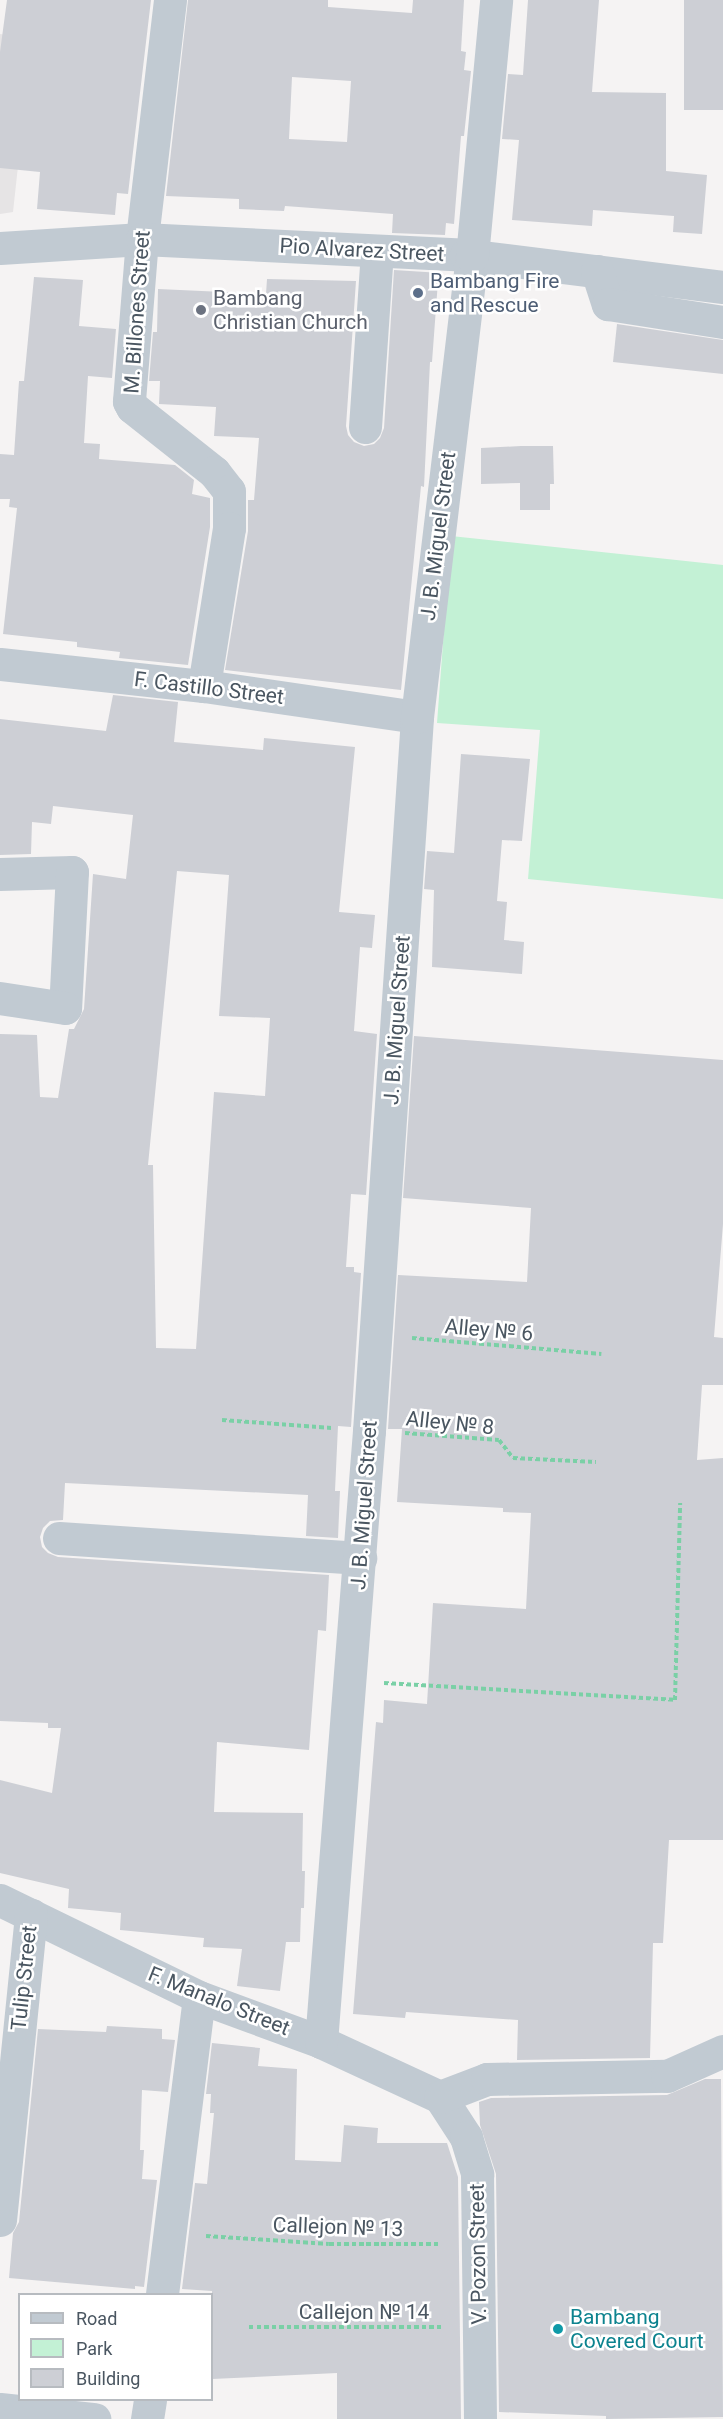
<!DOCTYPE html>
<meta charset="utf-8">
<style>
body{margin:0}
#map{position:relative;width:723px;height:2419px;overflow:hidden;background:#f5f3f3;font-family:Roboto,sans-serif}
div>[style]{position:absolute}
[style*='--x']{left:calc(var(--x)*1px);top:calc(var(--y)*1px);width:calc(var(--w)*1px);rotate:calc(var(--a)*1deg)}
.education>*{inset:0;background:#e6e4e5}
.green>*{inset:0;background:#c3f1d5}
.building>*{inset:0;background:#cdcfd5;transform-origin:0 0}
.path>*{height:4px;margin-top:-2px;transform-origin:0;background:repeating-linear-gradient(90deg,#7ad0a6 0 4.5px,transparent 0 7.5px)}
.minor>*{height:33px;margin:-16.5px;padding:0 16.5px;transform-origin:16.5px;border-radius:16.5px;background:#c1cad2}
.dots>*{width:16px;height:16px;translate:-50% -50%;box-sizing:border-box;border:3px solid #fff;border-radius:50%}
span{translate:-50% -50%;white-space:nowrap;text-align:center;line-height:1.15;-webkit-text-stroke:5px #fff;paint-order:stroke}
.street-label{font-size:21px;color:#4a5661}
.service-label{font-size:21px;color:#4e5e75}
.left{translate:0 -50%;text-align:left}
.worship-label{font-size:21px;color:#5b616d}
.culture-label{font-size:21px;color:#0d838f}
.legend{position:absolute;left:18px;top:2293px;width:195px;height:108px;box-sizing:border-box;background:#fff;border:2px solid #b7bbc0;margin:0;padding:8px 10px;list-style:none;font-size:18px;color:#4a5661}
.legend li{display:flex;align-items:center;gap:12px;height:30px}
.legend b{width:30px;border:2px solid #b7bbc0}
</style>
<div id="map">
<div class="education">
<div style="clip-path:polygon(0 34px,32px 38px,13px 212px,0 214px)"></div>
</div>
<div class="green">
<div style="clip-path:polygon(451px 536px,723px 565px,723px 899px,528px 879px,540px 730px,437px 723px)"></div>
</div>
<div class="building">
<div style="clip-path:polygon(7px 0,151px 0,128px 194px,117px 193px,115px 215px,37px 209px,40px 172px,0 168px,0 52px)"></div>
<div style="clip-path:polygon(evenodd,188px 0,328px 0,328px 7px,412px 13px,413px 0,464px 0,461px 51px,466px 52px,464px 70px,471px 71px,464px 136px,461px 136px,454px 224px,446px 223px,445px 235px,392px 233px,393px 214px,285px 206px,284px 211px,239px 209px,239px 199px,166px 196px,188px 0,292px 77px,351px 81px,347px 142px,289px 139px,292px 77px)"></div>
<div style="clip-path:polygon(528px 0,599px 0,592px 92px,666px 93px,666px 171px,707px 175px,702px 234px,673px 232px,674px 216px,593px 210px,592px 226px,512px 220px,519px 140px,502px 139px,508px 74px,523px 75px)"></div>
<div style="left:684px;top:0;width:39px;height:110px"></div>
<div style="clip-path:polygon(394px 270px,441px 273px,441px 281px,438px 281px,432px 362px,430px 362px,424px 487px,421px 486px,401px 690px,225px 670px,248px 531px,248px 500px,254px 500px,259px 438px,214px 436px,216px 407px,159px 404px,160px 381px,149px 381px,153px 332px,157px 332px,158px 289px,266px 294px,267px 279px,356px 281px,346px 426px,348px 435px,354px 442px,364px 446px,374px 444px,380px 438px,384px 428px)"></div>
<div style="clip-path:polygon(34px 277px,83px 280px,79px 326px,116px 329px,112px 378px,88px 376px,84px 443px,100px 444px,99px 459px,175px 465px,194px 480px,192px 494px,210px 498px,210px 527px,188px 665px,119px 658px,120px 652px,77px 647px,77px 642px,3px 634px,17px 508px,9px 507px,10px 499px,0 499px,0 454px,14px 455px,19px 381px,24px 381px)"></div>
<div style="clip-path:polygon(617px 324px,723px 340px,723px 374px,613px 362px)"></div>
<div style="clip-path:polygon(521px 446px,553px 446px,554px 484px,550px 484px,550px 510px,520px 510px,520px 483px,481px 484px,481px 448px)"></div>
<div style="clip-path:polygon(evenodd,113px 695px,178px 702px,174px 742px,263px 750px,264px 738px,355px 747px,339px 912px,375px 915px,372px 948px,360px 947px,354px 1031px,377px 1034px,366px 1195px,351px 1194px,346px 1267px,354px 1267px,354px 1272px,361px 1273px,351px 1427px,338px 1426px,335px 1491px,340px 1491px,338px 1538px,306px 1536px,308px 1495px,65px 1483px,63px 1520px,50px 1521px,43px 1528px,40px 1537px,42px 1547px,48px 1553px,58px 1557px,329px 1575px,326px 1631px,318px 1630px,309px 1750px,217px 1742px,214px 1812px,303px 1813px,302px 1871px,305px 1871px,304px 1908px,301px 1908px,300px 1942px,286px 1942px,280px 1991px,237px 1986px,242px 1949px,203px 1947px,204px 1938px,120px 1930px,121px 1913px,68px 1908px,69px 1889px,0 1873px,0 1780px,52px 1793px,61px 1728px,48px 1728px,48px 1723px,0 1721px,0 1034px,37px 1035px,40px 1097px,58px 1098px,69px 1029px,74px 1029px,84px 1009px,93px 874px,126px 879px,133px 815px,53px 806px,51px 824px,32px 822px,31px 854px,0 855px,0 719px,106px 731px,113px 695px,177px 871px,229px 875px,219px 1016px,270px 1018px,265px 1096px,214px 1092px,196px 1349px,156px 1348px,153px 1165px,148px 1165px,177px 871px)"></div>
<div style="clip-path:polygon(461px 754px,530px 759px,522px 841px,502px 840px,497px 901px,507px 902px,504px 940px,524px 942px,522px 974px,432px 967px,434px 890px,424px 889px,427px 851px,454px 853px)"></div>
<div style="clip-path:polygon(414px 1036px,723px 1060px,723px 1224px,714px 1337px,723px 1338px,723px 1385px,702px 1385px,697px 1460px,723px 1458px,723px 1840px,669px 1840px,663px 1943px,653px 1943px,650px 2058px,517px 2060px,518px 2020px,406px 2012px,405px 2018px,353px 2014px,376px 1722px,383px 1723px,384px 1700px,427px 1704px,433px 1603px,526px 1609px,531px 1513px,503px 1512px,503px 1508px,397px 1502px,402px 1429px,388px 1429px,398px 1275px,527px 1282px,531px 1208px,403px 1198px)"></div>
<div style="clip-path:polygon(107px 2026px,162px 2029px,162px 2039px,175px 2040px,168px 2092px,142px 2090px,140px 2150px,144px 2150px,142px 2179px,157px 2180px,144px 2287px,135px 2286px,135px 2289px,9px 2278px,13px 2233px,19px 2222px,38px 2029px,106px 2032px)"></div>
<div style="clip-path:polygon(212px 2043px,260px 2048px,258px 2066px,297px 2069px,295px 2160px,341px 2162px,344px 2125px,378px 2128px,377px 2143px,447px 2143px,458px 2177px,461px 2419px,337px 2419px,337px 2373px,212px 2379px,212px 2291px,182px 2289px,195px 2183px,207px 2184px,214px 2113px,210px 2113px,211px 2094px,206px 2094px)"></div>
<div style="clip-path:polygon(705px 2079px,721px 2079px,723px 2417px,606px 2419px,606px 2416px,499px 2412px,496px 2174px,480px 2125px,479px 2102px,491px 2098px,667px 2095px)"></div>
</div>
<div class="path">
<div style="--x:412;--y:1338;--w:190;--a:4.8"></div>
<div style="--x:222;--y:1420;--w:110;--a:4.2"></div>
<div style="--x:405;--y:1433;--w:94;--a:4.3"></div>
<div style="--x:499;--y:1440;--w:23;--a:52"></div>
<div style="--x:513;--y:1458;--w:83;--a:2.8"></div>
<div style="--x:384;--y:1683;--w:291;--a:3.3"></div>
<div style="--x:675;--y:1700;--w:197;--a:-88.5"></div>
<div style="--x:206;--y:2236;--w:123;--a:3.7"></div>
<div style="--x:329;--y:2244;--w:112;--a:0"></div>
<div style="--x:249;--y:2327;--w:193;--a:0"></div>
</div>
<div class="minor">
<div style="--x:170;--y:0;--w:241;--a:96.7"></div>
<div style="--x:142;--y:239;--w:163;--a:94.6"></div>
<div style="--x:129;--y:401;--w:7;--a:63"></div>
<div style="--x:132;--y:407;--w:105;--a:38.4"></div>
<div style="--x:214;--y:472;--w:24;--a:52"></div>
<div style="--x:229;--y:491;--w:37;--a:90"></div>
<div style="--x:229;--y:528;--w:160;--a:99"></div>
<div style="--x:0;--y:248;--w:142;--a:-3.6"></div>
<div style="--x:142;--y:239;--w:324;--a:2.8"></div>
<div style="--x:466;--y:255;--w:259;--a:7.1"></div>
<div style="--x:597;--y:271;--w:35;--a:72"></div>
<div style="--x:608;--y:304;--w:116;--a:8.9"></div>
<div style="--x:365;--y:427;--w:176;--a:-86.1"></div>
<div style="--x:0;--y:664;--w:205;--a:6.2"></div>
<div style="--x:204;--y:686;--w:215;--a:8.3"></div>
<div style="--x:0;--y:874;--w:72;--a:-1.6"></div>
<div style="--x:72;--y:872;--w:136;--a:92.9"></div>
<div style="--x:65;--y:1008;--w:66;--a:-171.3"></div>
<div style="--x:59;--y:1538;--w:302;--a:3.8"></div>
<div style="--x:0;--y:1900;--w:221;--a:26"></div>
<div style="--x:199;--y:1997;--w:130;--a:20.2"></div>
<div style="--x:321;--y:2042;--w:131;--a:24.8"></div>
<div style="--x:440;--y:2097;--w:48;--a:57"></div>
<div style="--x:466;--y:2137;--w:39;--a:73"></div>
<div style="--x:477;--y:2174;--w:245;--a:89.3"></div>
<div style="--x:321;--y:2042;--w:613;--a:-85.51"></div>
<div style="--x:369;--y:1431;--w:716;--a:-86.15"></div>
<div style="--x:417;--y:717;--w:464;--a:-83.2"></div>
<div style="--x:472;--y:256;--w:257;--a:-84.6"></div>
<div style="--x:440;--y:2097;--w:50;--a:-21"></div>
<div style="--x:487;--y:2079;--w:180;--a:-1"></div>
<div style="--x:667;--y:2076;--w:61;--a:-24.1"></div>
<div style="--x:0;--y:2220;--w:307;--a:-84.2"></div>
<div style="--x:162;--y:2294;--w:299;--a:-82.9"></div>
<div style="--x:0;--y:2409;--w:95;--a:6.1"></div>
<div style="--x:147;--y:2419;--w:19;--a:-81"></div>
</div>
<div class="dots">
<div style="left:418px;top:293px;background:#5c6f8a"></div>
<div style="left:201px;top:310px;background:#6b7280"></div>
<div style="left:558px;top:2329px;background:#0f9aa8"></div>
</div>
<div class="street-label">
<span style="left:362px;top:250px;rotate:3deg">Pio Alvarez Street</span>
<span style="left:137px;top:312px;rotate:-86deg">M. Billones Street</span>
<span style="left:438px;top:536px;rotate:-83deg">J. B. Miguel Street</span>
<span style="left:209px;top:688px;rotate:7deg">F. Castillo Street</span>
<span style="left:397px;top:1020px;rotate:-86deg">J. B. Miguel Street</span>
<span style="left:489px;top:1330px;rotate:5deg">Alley № 6</span>
<span style="left:450px;top:1423px;rotate:6deg">Alley № 8</span>
<span style="left:364px;top:1505px;rotate:-86deg">J. B. Miguel Street</span>
<span style="left:24px;top:1978px;rotate:-84deg">Tulip Street</span>
<span style="left:219px;top:2001px;rotate:22deg">F. Manalo Street</span>
<span style="left:338px;top:2227px;rotate:2deg">Callejon № 13</span>
<span style="left:478px;top:2254px;rotate:-91deg">V. Pozon Street</span>
<span style="left:364px;top:2312px">Callejon № 14</span>
</div>
<div class="service-label">
<span class="left" style="left:430px;top:293px">Bambang Fire<br>and Rescue</span>
</div>
<div class="worship-label">
<span class="left" style="left:213px;top:310px">Bambang<br>Christian Church</span>
</div>
<div class="culture-label">
<span class="left" style="left:570px;top:2329px">Bambang<br>Covered Court</span>
</div>
<ul class="legend">
<li><b style="height:8px;background:#c1cad2"></b>Road</li>
<li><b style="height:16px;background:#c3f1d5"></b>Park</li>
<li><b style="height:16px;background:#cdcfd5"></b>Building</li>
</ul>
</div>
